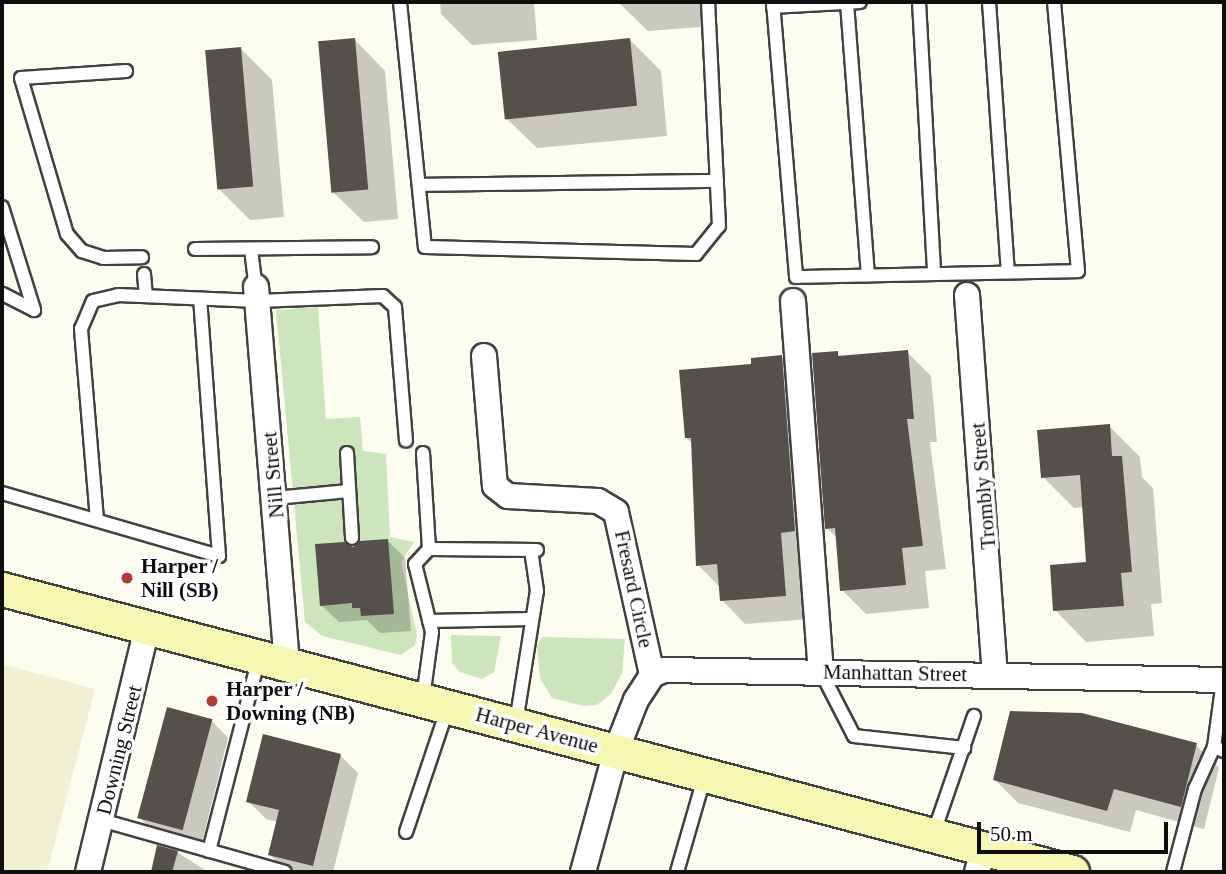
<!DOCTYPE html>
<style>
body{margin:0}
#map{position:relative;width:1226px;height:874px;overflow:hidden;background:#fdfcf0;font-family:"Times New Roman",serif}
div>[style]{position:absolute}
[style*='--x']{left:calc(var(--x)*1px);top:calc(var(--y)*1px);width:calc(var(--w)*1px);rotate:calc(var(--a)*1deg)}
.farmland>*{inset:0;background:#f0f1d2}
.green>*{inset:0;background:#cde5bd}
.shadow>*{inset:0;background:#0003}
.building>*{inset:0;background:#55504b;transform-origin:0 0}
.roads{filter:drop-shadow(2px 0 #414141) drop-shadow(-2px 0 #414141) drop-shadow(0 2px #414141) drop-shadow(0 -2px #414141)}
.lane>*{height:12px;margin:-6px;padding:0 6px;transform-origin:6px;border-radius:6px;background:#fff}
.street>*{height:24px;margin:-12px;padding:0 12px;transform-origin:12px;border-radius:12px;background:#fff}
.secondary>*{height:33px;margin:-16.5px;padding:0 16.5px;transform-origin:16.5px;border-radius:16.5px;background:#f6f7b2}
.dots>*{width:19px;height:19px;translate:-50% -50%;box-sizing:border-box;border:4px solid #fff;border-radius:50%}
span{translate:-50% -50%;white-space:nowrap;text-align:center;line-height:1.15;-webkit-text-stroke:7px #fff;paint-order:stroke}
.street-label{font-size:21px;color:#0e0e0e}
.poi-label{font-size:21px;color:#0e0e0e;font-weight:700}
.left{translate:0 -50%;text-align:left}
.frame{position:absolute;inset:0;border:4px solid #0e0e0e;pointer-events:none}
.scale{position:absolute;left:977px;top:822px;width:191px;height:32px;box-sizing:border-box;border:4px solid #0e0e0e;border-top:0;padding-left:9px;font-size:21px;line-height:24px;white-space:nowrap;color:#0e0e0e;-webkit-text-stroke:5px #fff;paint-order:stroke}
</style>
<div id="map">
<div class="farmland">
<div style="clip-path:polygon(2px 664px,95px 689px,47px 872px,2px 872px)"></div>
</div>
<div class="green">
<div style="clip-path:polygon(318px 307px,326px 419px,360px 417px,363px 451px,386px 454px,390px 537px,414px 542px,401px 562px,417px 635px,415px 645px,401px 655px,322px 636px,305px 622px,276px 310px)"></div>
<div style="clip-path:polygon(451px 635px,501px 636px,494px 672px,482px 679px,460px 672px,452px 663px)"></div>
<div style="clip-path:polygon(542px 637px,625px 639px,622px 673px,611px 694px,597px 705px,584px 706px,552px 698px,540px 678px,537px 646px)"></div>
</div>
<div class="shadow">
<div style="clip-path:polygon(440px 2px,534px 2px,537px 40px,472px 45px,441px 14px)"></div>
<div style="clip-path:polygon(618px 2px,711px 2px,713px 26px,648px 31px)"></div>
<div style="clip-path:polygon(830px 2px,900px 2px,835px 7px)"></div>
<div style="clip-path:polygon(354px 39px,385px 71px,398px 219px,364px 222px,332px 191px)"></div>
<div style="clip-path:polygon(630px 40px,661px 71px,667px 136px,537px 148px,505px 117px)"></div>
<div style="clip-path:polygon(241px 49px,272px 80px,284px 217px,250px 220px,219px 189px)"></div>
<div style="clip-path:polygon(907px 352px,931px 376px,937px 442px,930px 442px,946px 569px,925px 571px,929px 608px,866px 614px,842px 590px,838px 539px,827px 528px,837px 353px,842px 358px)"></div>
<div style="clip-path:polygon(782px 357px,805px 381px,809px 619px,745px 624px,722px 600px,721px 588px,698px 565px,693px 444px,686px 438px,753px 365px)"></div>
<div style="clip-path:polygon(1109px 426px,1140px 457px,1142px 477px,1153px 488px,1162px 603px,1151px 604px,1154px 636px,1086px 642px,1055px 610px,1088px 563px,1084px 507px,1074px 508px,1043px 477px)"></div>
<div style="clip-path:polygon(387px 540px,405px 558px,411px 631px,380px 633px,367px 620px,339px 622px,321px 605px,353px 549px)"></div>
<div style="clip-path:polygon(211px 720px,228px 738px,200px 850px,158px 836px,141px 819px)"></div>
<div style="clip-path:polygon(264px 737px,341px 756px,358px 773px,333px 872px,288px 872px,270px 855px,278px 822px,266px 819px,248px 801px)"></div>
<div style="clip-path:polygon(1196px 745px,1219px 768px,1204px 829px,1136px 810px,1130px 832px,1018px 803px,995px 780px)"></div>
<div style="clip-path:polygon(159px 847px,177px 852px,208px 872px,152px 872px)"></div>
</div>
<div class="building">
<div style="left:355px;top:38px;width:152px;height:37px;rotate:85deg"></div>
<div style="left:630px;top:38px;width:68px;height:133px;rotate:84deg"></div>
<div style="left:241px;top:47px;width:140px;height:36px;rotate:85deg"></div>
<div style="clip-path:polygon(908px 350px,914px 419px,907px 419px,923px 546px,902px 548px,906px 585px,840px 591px,835px 528px,825px 529px,812px 353px,838px 351px,838px 356px)"></div>
<div style="clip-path:polygon(782px 355px,795px 531px,781px 533px,786px 596px,720px 601px,717px 564px,696px 566px,691px 438px,685px 438px,679px 370px,751px 364px,751px 358px)"></div>
<div style="clip-path:polygon(1110px 424px,1112px 456px,1122px 456px,1132px 572px,1121px 573px,1124px 606px,1053px 611px,1050px 565px,1086px 562px,1080px 475px,1041px 478px,1037px 430px)"></div>
<div style="clip-path:polygon(388px 539px,394px 614px,361px 616px,360px 608px,352px 608px,352px 603px,320px 606px,315px 544px,344px 542px,353px 547px,360px 541px)"></div>
<div style="left:167px;top:707px;width:47px;height:115px;rotate:15deg"></div>
<div style="clip-path:polygon(1010px 711px,1082px 713px,1197px 743px,1181px 807px,1114px 789px,1107px 811px,993px 780px)"></div>
<div style="clip-path:polygon(263px 734px,341px 754px,313px 866px,268px 855px,279px 810px,246px 802px)"></div>
<div style="clip-path:polygon(157px 845px,178px 851px,172px 872px,151px 872px)"></div>
</div>
<div class="roads">
<div class="lane">
<div style="--x:400;--y:2;--w:246;--a:84.2"></div>
<div style="--x:425;--y:247;--w:271;--a:1.5"></div>
<div style="--x:696;--y:254;--w:36;--a:-51"></div>
<div style="--x:719;--y:226;--w:224;--a:-92.8"></div>
<div style="--x:773;--y:2;--w:276;--a:85.2"></div>
<div style="--x:796;--y:277;--w:282;--a:-1.2"></div>
<div style="--x:1078;--y:271;--w:270;--a:-95.1"></div>
<div style="--x:919;--y:2;--w:272;--a:86.8"></div>
<div style="--x:989;--y:2;--w:271;--a:86"></div>
<div style="--x:847;--y:3;--w:273;--a:85.6"></div>
<div style="--x:773;--y:7;--w:87;--a:-3.3"></div>
<div style="--x:126;--y:71;--w:105;--a:176.2"></div>
<div style="--x:21;--y:78;--w:163;--a:73.6"></div>
<div style="--x:67;--y:234;--w:23;--a:49"></div>
<div style="--x:82;--y:251;--w:22;--a:18"></div>
<div style="--x:103;--y:258;--w:39;--a:-1"></div>
<div style="--x:419;--y:185;--w:298;--a:-0.8"></div>
<div style="--x:2;--y:207;--w:108;--a:72.7"></div>
<div style="--x:34;--y:310;--w:36;--a:-153"></div>
<div style="--x:195;--y:249;--w:177;--a:-0.6"></div>
<div style="--x:251;--y:249;--w:38;--a:83"></div>
<div style="--x:144;--y:274;--w:21;--a:85"></div>
<div style="--x:347;--y:453;--w:85;--a:86.6"></div>
<div style="--x:423;--y:453;--w:96;--a:86.4"></div>
<div style="--x:2;--y:493;--w:226;--a:16.2"></div>
<div style="--x:219;--y:556;--w:258;--a:-94.2"></div>
<div style="--x:275;--y:498;--w:74;--a:-5.4"></div>
<div style="--x:97;--y:520;--w:192;--a:-94.8"></div>
<div style="--x:81;--y:329;--w:30;--a:-67"></div>
<div style="--x:93;--y:301;--w:26;--a:-13"></div>
<div style="--x:118;--y:295;--w:140;--a:2.5"></div>
<div style="--x:258;--y:301;--w:125;--a:-2.3"></div>
<div style="--x:383;--y:296;--w:16;--a:43"></div>
<div style="--x:395;--y:307;--w:134;--a:85.3"></div>
<div style="--x:429;--y:621;--w:102;--a:-1.1"></div>
<div style="--x:821;--y:672;--w:72;--a:62.7"></div>
<div style="--x:854;--y:736;--w:111;--a:6.2"></div>
<div style="--x:423;--y:698;--w:67;--a:-82.2"></div>
<div style="--x:432;--y:632;--w:70;--a:-104"></div>
<div style="--x:415;--y:564;--w:21;--a:-47"></div>
<div style="--x:429;--y:549;--w:108;--a:0.5"></div>
<div style="--x:516;--y:723;--w:134;--a:-81"></div>
<div style="--x:537;--y:591;--w:41;--a:-98.3"></div>
<div style="--x:1214;--y:747;--w:68;--a:-82.3"></div>
<div style="--x:101;--y:820;--w:191;--a:15.8"></div>
<div style="--x:406;--y:832;--w:132;--a:-71.4"></div>
<div style="--x:933;--y:835;--w:126;--a:-71"></div>
<div style="--x:209;--y:851;--w:200;--a:-75.5"></div>
<div style="--x:677;--y:872;--w:101;--a:-73.9"></div>
<div style="--x:1173;--y:872;--w:86;--a:-75.2"></div>
<div style="--x:1195;--y:789;--w:46;--a:-65.7"></div>
<div style="--x:1214;--y:747;--w:11;--a:22"></div>
</div>
<div class="street">
<div style="--x:256;--y:287;--w:378;--a:85.3"></div>
<div style="--x:967;--y:295;--w:382;--a:85.8"></div>
<div style="--x:793;--y:301;--w:372;--a:85.7"></div>
<div style="--x:484;--y:356;--w:130;--a:85.2"></div>
<div style="--x:495;--y:486;--w:16;--a:38"></div>
<div style="--x:508;--y:496;--w:90;--a:3.2"></div>
<div style="--x:598;--y:501;--w:21;--a:31"></div>
<div style="--x:616;--y:512;--w:167;--a:77.5"></div>
<div style="--x:88;--y:872;--w:251;--a:-76.4"></div>
<div style="--x:583;--y:872;--w:125;--a:-74.7"></div>
<div style="--x:616;--y:751;--w:55;--a:-68.6"></div>
<div style="--x:636;--y:700;--w:30;--a:-57"></div>
<div style="--x:652;--y:675;--w:13;--a:-23"></div>
<div style="--x:664;--y:670;--w:560;--a:1.02"></div>
<div style="--x:977;--y:872;--w:24;--a:-75"></div>
</div>
<div class="secondary">
<div style="--x:2;--y:589;--w:1107;--a:14.81"></div>
</div>
</div>
<div class="dots">
<div style="left:127px;top:578px;background:#b03d34"></div>
<div style="left:212px;top:701px;background:#b03d34"></div>
</div>
<div class="street-label">
<span style="left:273px;top:475px;rotate:-95deg">Nill Street</span>
<span style="left:983px;top:486px;rotate:-95deg">Trombly Street</span>
<span style="left:634px;top:589px;rotate:78deg">Fresard Circle</span>
<span style="left:895px;top:673px;rotate:1deg">Manhattan Street</span>
<span style="left:537px;top:730px;rotate:15deg">Harper Avenue</span>
<span style="left:119px;top:750px;rotate:-76deg">Downing Street</span>
</div>
<div class="poi-label">
<span class="left" style="left:141px;top:578px">Harper /<br>Nill (SB)</span>
<span class="left" style="left:226px;top:701px">Harper /<br>Downing (NB)</span>
</div>
<div class="frame"></div>
<div class="scale">50 m</div>
</div>
